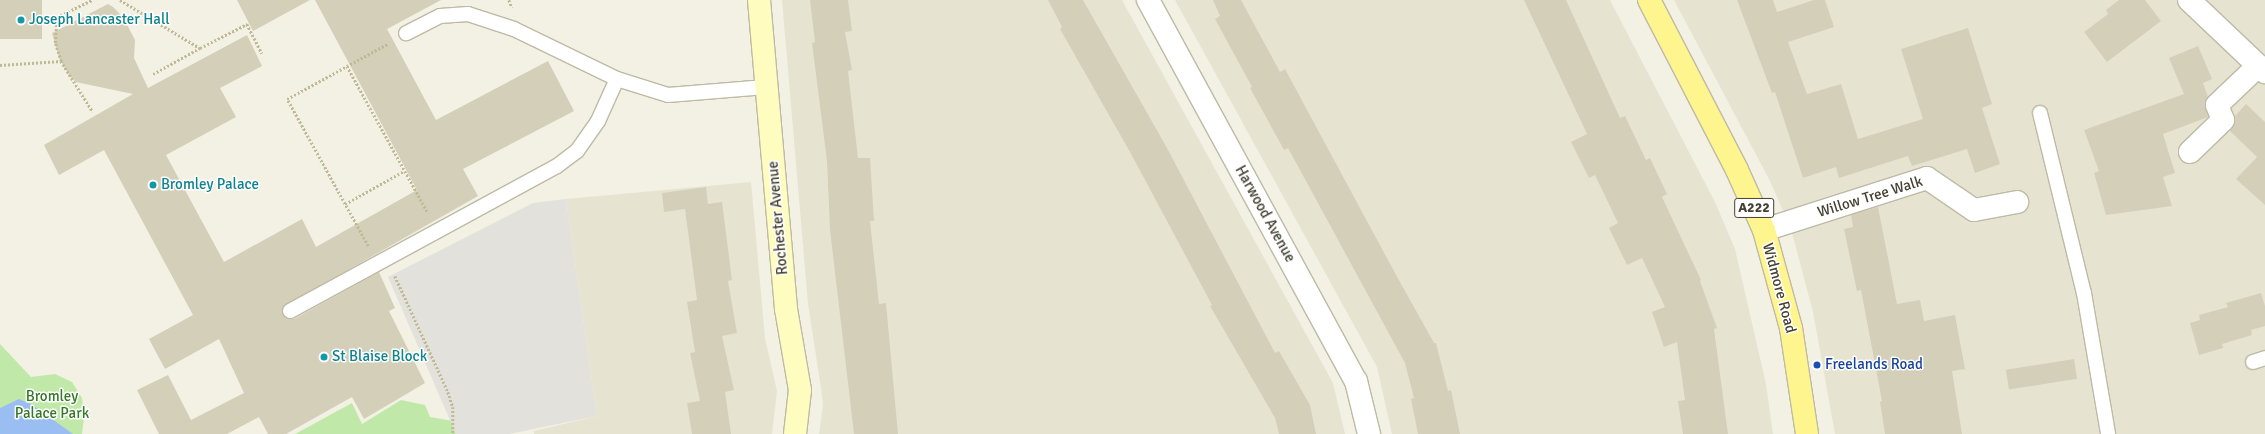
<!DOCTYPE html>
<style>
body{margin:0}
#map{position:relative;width:2265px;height:434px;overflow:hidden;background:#f2f1e3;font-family:Signika,sans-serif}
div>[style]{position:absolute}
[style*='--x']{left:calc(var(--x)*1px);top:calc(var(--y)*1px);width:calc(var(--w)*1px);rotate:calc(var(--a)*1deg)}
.residential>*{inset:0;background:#e6e4d1}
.green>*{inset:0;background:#c0e9a9}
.parking>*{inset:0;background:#e2e1dc}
.water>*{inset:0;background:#9bbef2}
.building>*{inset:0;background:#d4cfb8;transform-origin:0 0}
.path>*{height:2.5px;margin-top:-1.25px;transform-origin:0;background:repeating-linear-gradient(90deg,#c0b996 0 2px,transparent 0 4px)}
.roads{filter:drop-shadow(1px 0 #bebaa5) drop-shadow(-1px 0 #bebaa5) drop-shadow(0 1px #bebaa5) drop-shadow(0 -1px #bebaa5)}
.lane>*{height:14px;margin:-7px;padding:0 7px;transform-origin:7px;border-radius:7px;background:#fff}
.street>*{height:22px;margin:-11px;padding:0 11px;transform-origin:11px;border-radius:11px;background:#fff}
.secondary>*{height:22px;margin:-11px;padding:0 11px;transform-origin:11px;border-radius:11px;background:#fffcc0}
.primary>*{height:22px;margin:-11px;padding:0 11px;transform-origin:11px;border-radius:11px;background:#fff58f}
.dots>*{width:11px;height:11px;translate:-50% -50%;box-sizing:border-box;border:2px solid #fff;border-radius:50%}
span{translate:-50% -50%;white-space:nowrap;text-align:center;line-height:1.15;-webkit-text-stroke:3px #fff;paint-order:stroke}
.shield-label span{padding:1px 3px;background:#fff;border:1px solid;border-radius:3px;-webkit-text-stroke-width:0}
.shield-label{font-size:14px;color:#444133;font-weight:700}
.culture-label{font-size:15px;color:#0d838f}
.left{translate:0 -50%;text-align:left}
.street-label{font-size:15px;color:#444133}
.transit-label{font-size:15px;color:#164399}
.park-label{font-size:15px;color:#347725}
</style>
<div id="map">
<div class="residential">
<div style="clip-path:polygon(782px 0,1122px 0,1333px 383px,1345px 434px,819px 434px,823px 405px,821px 388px,808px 304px)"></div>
<div style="clip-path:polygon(1175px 0,1610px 0,1715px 202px,1735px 249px,1766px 384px,1773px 434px,1392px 434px,1377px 367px)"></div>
<div style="clip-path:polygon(1674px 0,2265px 0,2265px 434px,1835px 434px,1813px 312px,1791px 229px,1770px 181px)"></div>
<div style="clip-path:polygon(751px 182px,765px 338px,777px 391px,772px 434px,534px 434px,534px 431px,597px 416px,566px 199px)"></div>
</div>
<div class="green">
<div style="clip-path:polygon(0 344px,31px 377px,55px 374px,72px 382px,82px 398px,84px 417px,82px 434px,0 434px)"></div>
<div style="clip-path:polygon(401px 400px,425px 405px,430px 417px,453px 421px,456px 434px,295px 434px,352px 403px,362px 424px)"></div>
</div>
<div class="parking">
<div style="clip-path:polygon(566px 199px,597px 416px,509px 434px,456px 434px,388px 277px,533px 203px)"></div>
</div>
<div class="water">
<div style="clip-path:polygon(19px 399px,31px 404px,73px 434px,0 434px,0 408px)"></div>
</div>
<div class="building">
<div style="left:0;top:0;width:42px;height:39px"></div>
<div style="clip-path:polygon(237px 0,310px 0,253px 31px)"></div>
<div style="clip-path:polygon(315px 0,441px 0,387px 29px,436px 120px,548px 61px,574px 111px,463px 169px,478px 196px,283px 307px,283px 315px,289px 319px,294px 319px,379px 272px,395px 308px,389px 311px,425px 383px,364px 419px,352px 397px,286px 434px,268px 434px,259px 417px,227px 434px,159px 434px,137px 390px,168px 375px,191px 420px,244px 393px,219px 339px,165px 369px,149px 339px,193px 315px,104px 150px,59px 175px,44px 145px,133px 94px,76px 82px,69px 75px,59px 58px,52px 33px,108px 4px,113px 7px,123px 17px,135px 40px,134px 58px,148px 88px,247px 35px,262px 66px,220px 88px,236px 117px,166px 155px,224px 262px,302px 219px,316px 247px,417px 190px)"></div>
<div style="clip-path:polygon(810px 0,848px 0,852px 31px,845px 32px,852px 70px,848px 71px,858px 158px,870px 158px,874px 221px,870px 221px,879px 304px,886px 303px,898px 434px,854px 434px,830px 230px,827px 161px,812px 43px,815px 42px)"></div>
<div style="clip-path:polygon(1048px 0,1083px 0,1167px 148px,1275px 353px,1279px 351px,1310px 405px,1316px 434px,1279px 434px,1275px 418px,1210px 306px,1212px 305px,1130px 152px,1060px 29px,1062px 27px)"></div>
<div style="clip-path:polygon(1213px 0,1241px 0,1280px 72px,1285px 69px,1395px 273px,1434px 343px,1436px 343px,1448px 391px,1451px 390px,1460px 434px,1418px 434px,1411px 399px,1414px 398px,1405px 363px,1288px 148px,1284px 150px,1250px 88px,1252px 87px,1215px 19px,1220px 16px)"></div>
<div style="clip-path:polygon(1524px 0,1566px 0,1620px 118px,1625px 116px,1646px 160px,1650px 158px,1667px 194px,1662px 197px,1701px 280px,1700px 281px,1717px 328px,1714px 329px,1728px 434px,1683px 434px,1678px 401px,1685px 400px,1677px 342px,1664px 347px,1652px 312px,1665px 307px,1642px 258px,1627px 265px,1609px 228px,1618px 223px,1595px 175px,1589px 178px,1571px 142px,1587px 134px)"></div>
<div style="clip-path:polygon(1737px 0,1773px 0,1777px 12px,1814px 0,1825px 0,1834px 27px,1788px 42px,1807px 94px,1841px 84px,1858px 139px,1923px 119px,1901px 49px,1968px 28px,1992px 104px,1982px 108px,2000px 164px,1975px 173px,1967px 149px,1912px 166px,1908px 156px,1839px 178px,1836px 167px,1803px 178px,1775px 92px,1772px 93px)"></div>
<div style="clip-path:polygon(2119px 0,2145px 0,2161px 21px,2107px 62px,2084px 32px,2108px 14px,2106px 10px)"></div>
<div style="clip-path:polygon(2198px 46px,2212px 79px,2203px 83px,2208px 97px,2205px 103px,2208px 117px,2163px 134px,2175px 173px,2163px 177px,2172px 206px,2106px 215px,2094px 173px,2099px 171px,2084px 130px,2184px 94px,2169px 58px)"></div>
<div style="clip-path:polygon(2246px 104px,2265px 122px,2265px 205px,2236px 179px,2257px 157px,2230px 131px,2235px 123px,2235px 116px)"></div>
<div style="clip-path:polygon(706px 187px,708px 204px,722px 202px,732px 280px,728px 281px,737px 333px,722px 336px,734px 390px,725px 392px,731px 434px,692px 434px,687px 403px,700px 401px,690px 353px,695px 352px,687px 302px,697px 300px,685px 209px,664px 212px,662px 193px)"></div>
<div style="clip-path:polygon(1878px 207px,1897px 304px,1920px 300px,1924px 321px,1955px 315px,1965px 369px,1952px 371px,1962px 434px,1885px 434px,1880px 402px,1882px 401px,1861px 290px,1857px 291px,1844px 229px,1853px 227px,1851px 215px)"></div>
<div style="clip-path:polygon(2261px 293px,2265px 306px,2265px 326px,2251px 330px,2252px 335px,2222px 344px,2223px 348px,2199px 355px,2190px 323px,2200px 320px,2199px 315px,2228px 307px,2226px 303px)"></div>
<div style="left:2074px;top:359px;width:20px;height:69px;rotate:81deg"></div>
</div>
<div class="path">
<div style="--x:120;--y:0;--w:93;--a:31"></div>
<div style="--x:200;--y:48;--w:53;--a:-27.1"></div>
<div style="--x:247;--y:24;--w:33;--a:63"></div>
<div style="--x:509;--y:0;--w:8;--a:67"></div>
<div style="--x:61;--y:61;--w:19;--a:-108"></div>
<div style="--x:55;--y:43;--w:26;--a:-86"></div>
<div style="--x:57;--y:17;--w:39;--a:-26"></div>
<div style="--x:0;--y:65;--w:61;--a:-3.8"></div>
<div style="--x:61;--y:61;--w:60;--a:57.9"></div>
<div style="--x:347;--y:66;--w:168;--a:61.1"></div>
<div style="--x:153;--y:74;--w:54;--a:-29"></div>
<div style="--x:345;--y:204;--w:68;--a:-29.2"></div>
<div style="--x:368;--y:246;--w:168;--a:-118.9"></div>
<div style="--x:287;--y:99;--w:116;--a:-28.8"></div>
<div style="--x:395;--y:276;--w:128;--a:65.4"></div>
<div style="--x:448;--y:392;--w:16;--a:72"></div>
<div style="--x:453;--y:407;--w:27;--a:90"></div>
</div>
<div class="roads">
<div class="lane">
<div style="--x:617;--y:79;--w:53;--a:17.4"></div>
<div style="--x:668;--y:95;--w:98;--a:-4.7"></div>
<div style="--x:2040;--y:113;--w:185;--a:76.3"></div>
<div style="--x:2084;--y:293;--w:143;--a:80.3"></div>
<div style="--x:290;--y:311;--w:304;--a:-28.5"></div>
<div style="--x:557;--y:166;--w:25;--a:-37"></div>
<div style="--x:577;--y:151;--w:37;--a:-55"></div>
<div style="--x:598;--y:121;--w:46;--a:-65.7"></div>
<div style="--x:617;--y:79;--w:114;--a:-154.1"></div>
<div style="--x:514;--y:29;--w:48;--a:-161.9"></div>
<div style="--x:468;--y:14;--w:28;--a:176"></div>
<div style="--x:440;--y:16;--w:38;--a:153"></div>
<div style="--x:2253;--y:362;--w:13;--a:-18"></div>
</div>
<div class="street">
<div style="--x:1148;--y:0;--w:434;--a:61.4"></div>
<div style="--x:1356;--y:381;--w:55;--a:76.2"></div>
<div style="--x:2189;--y:0;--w:105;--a:43.5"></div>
<div style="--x:2190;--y:152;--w:46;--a:-44.1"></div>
<div style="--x:2223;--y:120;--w:16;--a:-112"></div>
<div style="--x:2217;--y:105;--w:57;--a:-43.6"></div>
<div style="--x:1764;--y:230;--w:171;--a:-17.7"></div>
<div style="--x:1927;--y:178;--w:57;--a:34.2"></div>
<div style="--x:1974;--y:210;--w:44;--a:-10.5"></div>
</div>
<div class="secondary">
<div style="--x:759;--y:0;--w:310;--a:85"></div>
<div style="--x:786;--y:309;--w:82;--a:80.2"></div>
<div style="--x:800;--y:390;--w:44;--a:96.5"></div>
</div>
<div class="primary">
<div style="--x:1649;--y:0;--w:191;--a:62.6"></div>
<div style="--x:1737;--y:170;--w:66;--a:65.8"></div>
<div style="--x:1764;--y:230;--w:102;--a:74.6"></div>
<div style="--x:1791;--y:328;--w:107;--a:81.4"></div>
</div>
</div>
<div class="dots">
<div style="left:21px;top:20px;background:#0f9aa8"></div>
<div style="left:153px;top:185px;background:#0f9aa8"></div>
<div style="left:324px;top:357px;background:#0f9aa8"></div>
<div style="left:1817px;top:365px;background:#1a4fb4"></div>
</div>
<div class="shield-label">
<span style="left:1754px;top:208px">A222</span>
</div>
<div class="culture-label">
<span class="left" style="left:29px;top:20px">Joseph Lancaster Hall</span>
<span class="left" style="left:161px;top:185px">Bromley Palace</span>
<span class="left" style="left:332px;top:357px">St Blaise Block</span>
</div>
<div class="street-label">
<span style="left:1870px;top:197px;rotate:-17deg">Willow Tree Walk</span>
<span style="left:1265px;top:214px;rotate:61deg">Harwood Avenue</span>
<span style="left:778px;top:218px;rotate:-95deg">Rochester Avenue</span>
<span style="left:1779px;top:288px;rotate:75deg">Widmore Road</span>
</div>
<div class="transit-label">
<span class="left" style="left:1825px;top:365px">Freelands Road</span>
</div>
<div class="park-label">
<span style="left:52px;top:405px">Bromley<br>Palace Park</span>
</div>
</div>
